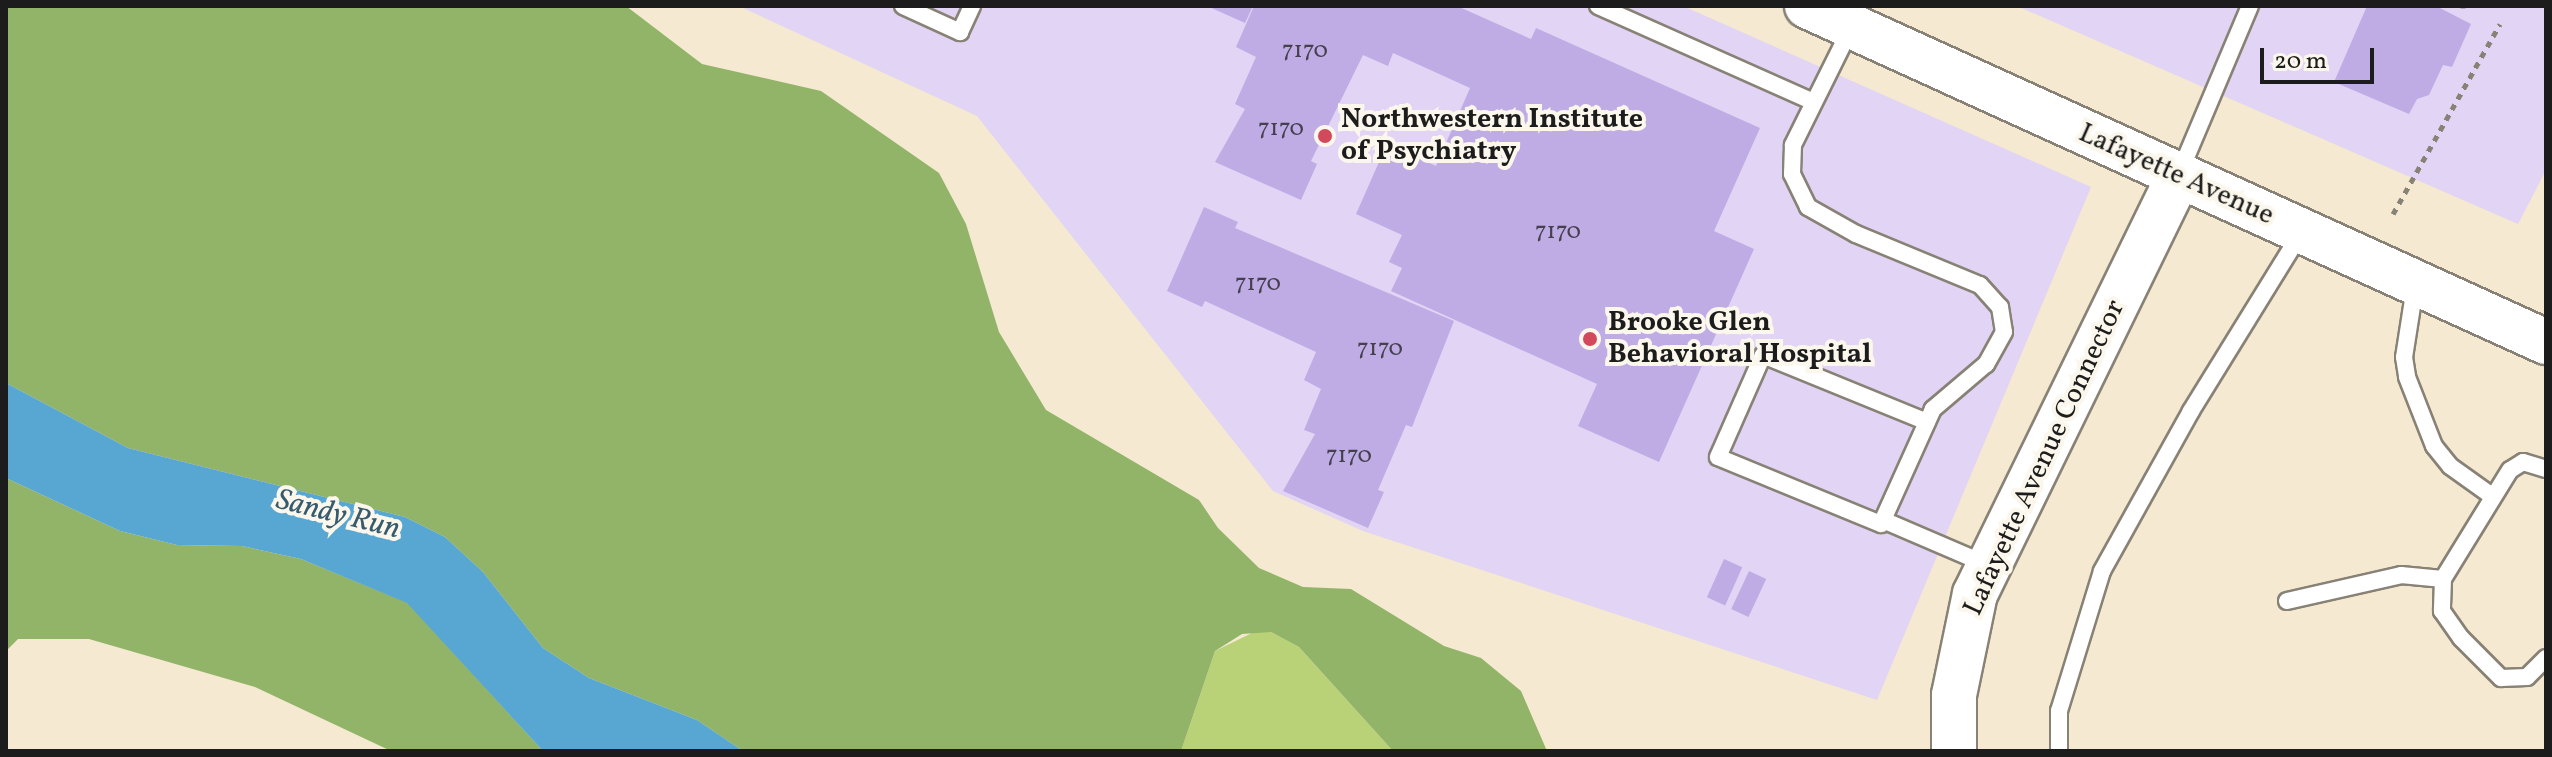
<!DOCTYPE html>
<style>
body{margin:0}
#map{position:relative;width:2552px;height:757px;overflow:hidden;background:#f5e9d1;font-family:Vollkorn,serif}
div>[style]{position:absolute}
[style*='--x']{left:calc(var(--x)*1px);top:calc(var(--y)*1px);width:calc(var(--w)*1px);rotate:calc(var(--a)*1deg)}
.built>*{inset:0;background:#e1d4f4}
.green>*{inset:0;background:#b9d277}
.forest>*{inset:0;background:#92b468}
.water>*{inset:0;background:#58a7d2}
.building>*{inset:0;background:#bface5;transform-origin:0 0}
.path>*{height:5px;margin-top:-2.5px;transform-origin:0;background:repeating-linear-gradient(90deg,#888276 0 6px,transparent 0 12px)}
.roads{filter:drop-shadow(2px 0 #888276) drop-shadow(-2px 0 #888276) drop-shadow(0 2px #888276) drop-shadow(0 -2px #888276)}
.lane>*{height:16px;margin:-8px;padding:0 8px;transform-origin:8px;border-radius:8px;background:#fff}
.secondary>*{height:44px;margin:-22px;padding:0 22px;transform-origin:22px;border-radius:22px;background:#fff}
.dots>*{width:22px;height:22px;translate:-50% -50%;box-sizing:border-box;border:4px solid #fbf7ec;border-radius:50%}
span{translate:-50% -50%;white-space:nowrap;text-align:center;line-height:1.15;-webkit-text-stroke:8px #fbf7ec;paint-order:stroke}
.number-label{font-size:24px;color:#45404e}
.number-label span{-webkit-text-stroke-width:0}
.poi-label{font-size:28px;color:#1c1c1c;font-weight:700}
.left{translate:0 -50%;text-align:left}
.street-label{font-size:28px;color:#1c1c1c}
.water-label{font-size:30px;color:#375b6e;font-style:italic}
.frame{position:absolute;inset:0;border:8px solid #1c1c1c;pointer-events:none}
.scale{position:absolute;left:2260px;top:48px;width:114px;height:36px;box-sizing:border-box;border:4px solid #1c1c1c;border-top:0;padding-left:10px;font-size:24px;line-height:28px;white-space:nowrap;color:#1c1c1c;-webkit-text-stroke:6px #fbf7ec;paint-order:stroke}
</style>
<div id="map">
<div class="built">
<div style="clip-path:polygon(739px 6px,1683px 6px,2091px 187px,1877px 700px,1363px 531px,1273px 491px,977px 116px)"></div>
<div style="clip-path:polygon(2017px 6px,2546px 6px,2546px 170px,2518px 224px)"></div>
</div>
<div class="green">
<div style="clip-path:polygon(1256px 631px,1271px 632px,1299px 647px,1393px 751px,1181px 751px,1215px 651px)"></div>
</div>
<div class="forest">
<div style="clip-path:polygon(6px 6px,626px 6px,702px 64px,821px 91px,939px 173px,966px 224px,999px 332px,1046px 410px,1199px 500px,1218px 528px,1259px 568px,1303px 587px,1351px 589px,1444px 646px,1481px 658px,1521px 691px,1547px 751px,1393px 751px,1299px 647px,1271px 632px,1242px 634px,1215px 651px,1181px 751px,743px 751px,697px 720px,589px 678px,543px 648px,483px 572px,445px 537px,405px 517px,128px 448px,6px 383px)"></div>
<div style="clip-path:polygon(6px 478px,120px 531px,177px 545px,242px 546px,301px 559px,408px 603px,543px 751px,391px 751px,255px 687px,89px 639px,18px 639px,7px 650px,6px 667px)"></div>
</div>
<div class="water">
<div style="clip-path:polygon(6px 383px,128px 448px,405px 517px,445px 537px,483px 572px,543px 648px,589px 678px,697px 720px,743px 751px,543px 751px,407px 603px,301px 559px,242px 546px,177px 545px,120px 531px,6px 478px)"></div>
</div>
<div class="building">
<div style="clip-path:polygon(1207px 6px,1253px 6px,1245px 23px)"></div>
<div style="clip-path:polygon(1254px 6px,1457px 6px,1531px 39px,1536px 28px,1760px 128px,1714px 231px,1754px 249px,1659px 462px,1578px 426px,1597px 384px,1391px 291px,1402px 268px,1389px 262px,1402px 235px,1356px 214px,1387px 144px,1436px 166px,1470px 88px,1393px 53px,1388px 66px,1363px 55px,1311px 161px,1317px 164px,1301px 200px,1215px 162px,1245px 109px,1235px 104px,1256px 57px,1236px 47px)"></div>
<div style="clip-path:polygon(2367px 6px,2436px 6px,2471px 24px,2452px 67px,2443px 65px,2429px 95px,2417px 99px,2409px 114px,2334px 82px)"></div>
<div style="clip-path:polygon(1204px 207px,1238px 222px,1235px 228px,1454px 321px,1412px 427px,1406px 425px,1378px 490px,1384px 492px,1368px 528px,1283px 491px,1315px 434px,1304px 430px,1321px 389px,1304px 380px,1316px 352px,1205px 301px,1202px 307px,1167px 291px)"></div>
<div style="left:1724px;top:559px;width:20px;height:42px;rotate:24deg"></div>
<div style="left:1749px;top:571px;width:19px;height:42px;rotate:25deg"></div>
</div>
<div class="path">
<div style="--x:2463;--y:8;--w:2;--a:-90"></div>
<div style="--x:2393;--y:214;--w:218;--a:-60.6"></div>
</div>
<div class="roads">
<div class="lane">
<div style="--x:903;--y:6;--w:63;--a:24.5"></div>
<div style="--x:960;--y:32;--w:29;--a:-65"></div>
<div style="--x:1598;--y:6;--w:233;--a:24"></div>
<div style="--x:1851;--y:28;--w:131;--a:116.4"></div>
<div style="--x:1793;--y:145;--w:29;--a:92"></div>
<div style="--x:1792;--y:174;--w:37;--a:64"></div>
<div style="--x:1808;--y:207;--w:55;--a:29.4"></div>
<div style="--x:1856;--y:234;--w:134;--a:22.4"></div>
<div style="--x:1980;--y:285;--w:30;--a:48"></div>
<div style="--x:2000;--y:307;--w:25;--a:81"></div>
<div style="--x:2004;--y:332;--w:37;--a:119"></div>
<div style="--x:1986;--y:364;--w:70;--a:139.7"></div>
<div style="--x:1933;--y:409;--w:126;--a:114.3"></div>
<div style="--x:1881;--y:524;--w:176;--a:-157.7"></div>
<div style="--x:1718;--y:457;--w:111;--a:-66.2"></div>
<div style="--x:1763;--y:355;--w:177;--a:22.2"></div>
<div style="--x:2179;--y:174;--w:182;--a:-67.1"></div>
<div style="--x:2415;--y:287;--w:71;--a:98.9"></div>
<div style="--x:2404;--y:357;--w:20;--a:81"></div>
<div style="--x:2407;--y:377;--w:74;--a:68.6"></div>
<div style="--x:2434;--y:446;--w:26;--a:51"></div>
<div style="--x:2450;--y:466;--w:52;--a:35.5"></div>
<div style="--x:2546;--y:469;--w:24;--a:-163"></div>
<div style="--x:2523;--y:462;--w:15;--a:148"></div>
<div style="--x:2510;--y:470;--w:128;--a:121.6"></div>
<div style="--x:2443;--y:579;--w:32;--a:92"></div>
<div style="--x:2442;--y:611;--w:33;--a:55"></div>
<div style="--x:2461;--y:638;--w:57;--a:45"></div>
<div style="--x:2501;--y:678;--w:26;--a:-2"></div>
<div style="--x:2527;--y:677;--w:27;--a:-45"></div>
<div style="--x:1883;--y:520;--w:114;--a:23.2"></div>
<div style="--x:2287;--y:601;--w:117;--a:-12.8"></div>
<div style="--x:2401;--y:575;--w:42;--a:5.4"></div>
<div style="--x:2059;--y:751;--w:40;--a:-90"></div>
<div style="--x:2059;--y:711;--w:146;--a:-72.9"></div>
<div style="--x:2102;--y:571;--w:183;--a:-60.9"></div>
<div style="--x:2191;--y:411;--w:209;--a:-58.3"></div>
</div>
<div class="secondary">
<div style="--x:1807;--y:6;--w:812;--a:24.45"></div>
<div style="--x:1954;--y:751;--w:56;--a:-90"></div>
<div style="--x:1954;--y:695;--w:103;--a:-78.3"></div>
<div style="--x:1975;--y:594;--w:464;--a:-64"></div>
</div>
</div>
<div class="dots">
<div style="left:1325px;top:136px;background:#d1495b"></div>
<div style="left:1590px;top:339px;background:#d1495b"></div>
</div>
<div class="number-label">
<span style="left:1305px;top:52px">7170</span>
<span style="left:1281px;top:130px">7170</span>
<span style="left:1558px;top:233px">7170</span>
<span style="left:1258px;top:285px">7170</span>
<span style="left:1380px;top:350px">7170</span>
<span style="left:1349px;top:457px">7170</span>
</div>
<div class="poi-label">
<span class="left" style="left:1341px;top:136px">Northwestern Institute<br>of Psychiatry</span>
<span class="left" style="left:1608px;top:339px">Brooke Glen<br>Behavioral Hospital</span>
</div>
<div class="street-label">
<span style="left:2176px;top:175px;rotate:24deg">Lafayette Avenue</span>
<span style="left:2045px;top:458px;rotate:-65deg">Lafayette Avenue Connector</span>
</div>
<div class="water-label">
<span style="left:338px;top:515px;rotate:14deg">Sandy Run</span>
</div>
<div class="frame"></div>
<div class="scale">20 m</div>
</div>
